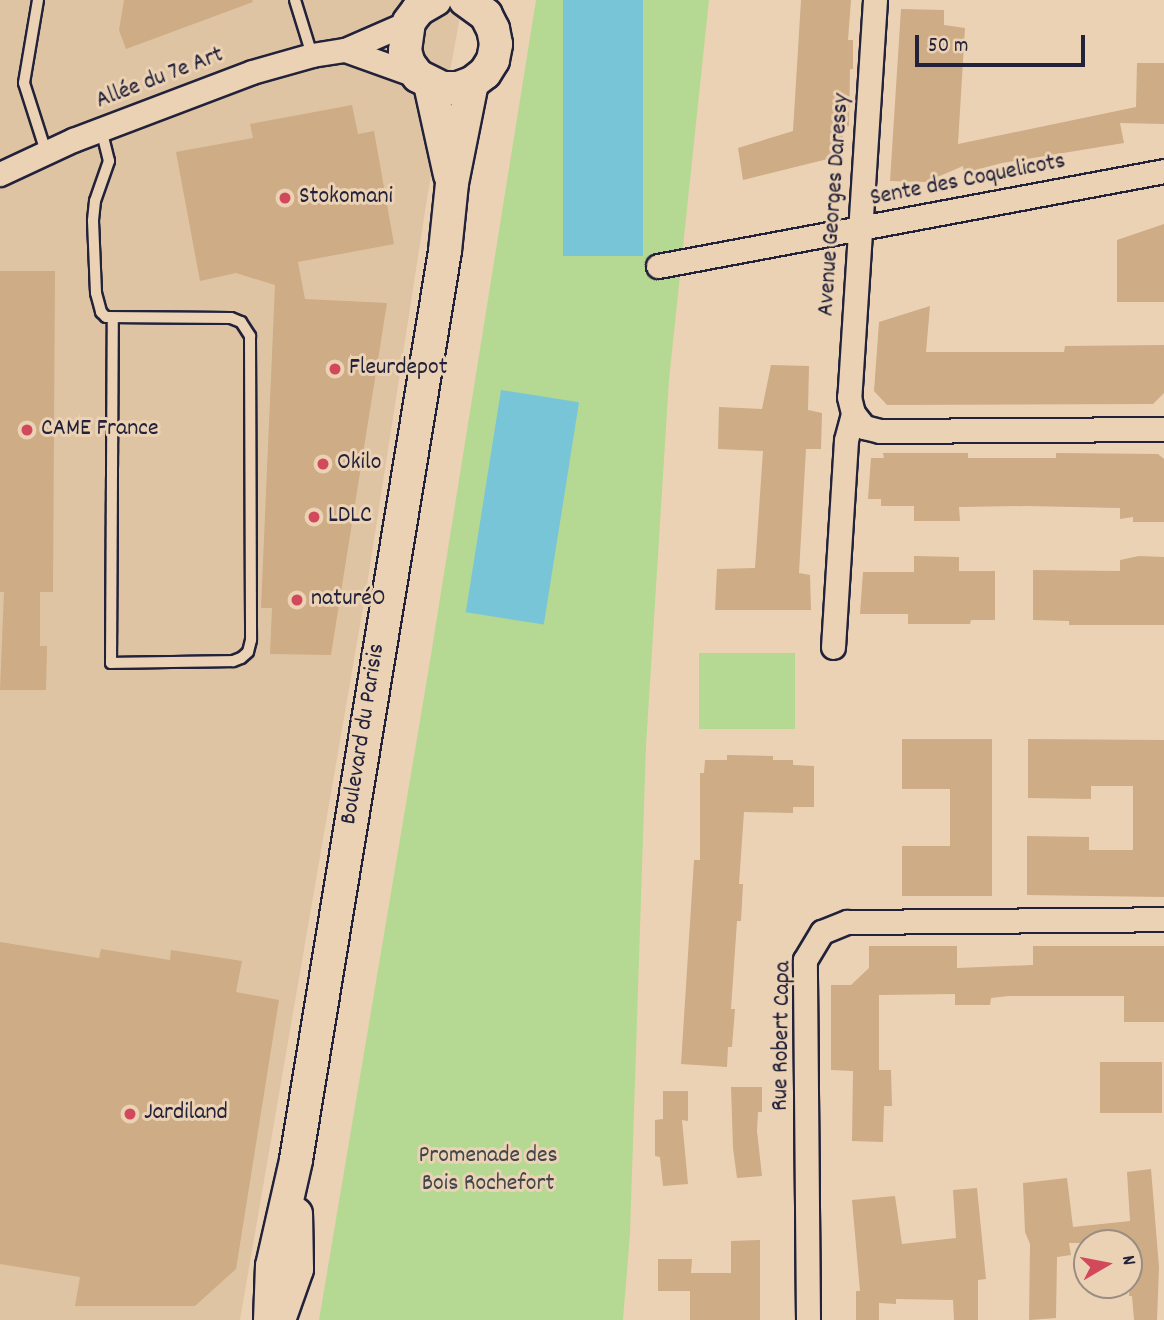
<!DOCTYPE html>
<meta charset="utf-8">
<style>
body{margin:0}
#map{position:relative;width:1164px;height:1320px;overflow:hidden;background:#ecd2b4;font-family:Dekko,sans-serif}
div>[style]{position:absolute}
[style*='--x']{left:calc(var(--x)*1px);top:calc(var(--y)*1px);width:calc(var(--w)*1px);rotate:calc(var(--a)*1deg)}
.built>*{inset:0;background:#dfc4a4}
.green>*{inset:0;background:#b5d993;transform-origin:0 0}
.water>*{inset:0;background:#79c5d8;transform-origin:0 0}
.building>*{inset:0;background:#cdac86;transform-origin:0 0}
.roads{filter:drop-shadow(2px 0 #22223b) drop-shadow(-2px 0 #22223b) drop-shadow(0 2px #22223b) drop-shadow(0 -2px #22223b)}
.lane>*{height:10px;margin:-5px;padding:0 5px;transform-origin:5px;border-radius:5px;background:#ecd2b4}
.street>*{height:23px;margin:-11.5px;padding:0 11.5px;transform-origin:11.5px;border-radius:11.5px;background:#ecd2b4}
.secondary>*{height:32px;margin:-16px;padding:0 16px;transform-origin:16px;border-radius:16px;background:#ecd2b4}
.dots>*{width:19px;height:19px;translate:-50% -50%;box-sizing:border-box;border:4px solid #ecd2b4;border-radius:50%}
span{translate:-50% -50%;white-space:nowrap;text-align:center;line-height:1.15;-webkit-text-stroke:6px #ecd2b4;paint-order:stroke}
.street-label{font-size:24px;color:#22223b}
.poi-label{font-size:24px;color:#22223b}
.left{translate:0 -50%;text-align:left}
.park-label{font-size:24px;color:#3f474d}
.north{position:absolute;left:1073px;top:1229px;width:70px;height:70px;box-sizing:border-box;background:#ecd2b4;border:2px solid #9b8c84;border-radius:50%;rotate:80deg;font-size:19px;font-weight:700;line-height:28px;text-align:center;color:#22223b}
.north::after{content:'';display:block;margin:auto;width:24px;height:32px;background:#d1495b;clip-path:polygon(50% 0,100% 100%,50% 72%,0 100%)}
.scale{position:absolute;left:915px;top:35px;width:170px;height:32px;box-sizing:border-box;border:4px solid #22223b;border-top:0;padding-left:9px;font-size:21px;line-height:24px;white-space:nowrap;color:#22223b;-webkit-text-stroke:5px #ecd2b4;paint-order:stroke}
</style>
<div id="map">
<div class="built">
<div style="clip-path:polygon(0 0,463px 0,427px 199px,368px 579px,240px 1320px,0 1320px)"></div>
</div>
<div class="green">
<div style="clip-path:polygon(536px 0,709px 0,669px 380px,646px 746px,630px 1234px,623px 1320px,319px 1320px,429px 667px)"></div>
<div style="left:699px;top:653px;width:96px;height:76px"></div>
</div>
<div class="water">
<div style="left:563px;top:0;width:80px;height:256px"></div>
<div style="left:501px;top:390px;width:79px;height:225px;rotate:9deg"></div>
</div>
<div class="building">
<div style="clip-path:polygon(124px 0,252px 0,253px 2px,126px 49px,119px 30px)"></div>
<div style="clip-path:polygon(801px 0,851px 0,848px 40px,853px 40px,853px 69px,850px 69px,849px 126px,844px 127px,840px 156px,743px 180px,738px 148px,793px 131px)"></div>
<div style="clip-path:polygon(901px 9px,944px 10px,944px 25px,965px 28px,958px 144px,1136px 107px,1137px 63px,1164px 63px,1164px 124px,1120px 123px,1124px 143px,1002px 163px,964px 173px,963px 166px,926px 182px,890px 181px)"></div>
<div style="clip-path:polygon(352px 105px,358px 134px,374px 131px,394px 244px,298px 262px,305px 299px,387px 303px,331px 655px,270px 654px,272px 608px,261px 608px,275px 285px,236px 273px,200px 281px,176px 152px,253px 138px,250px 124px)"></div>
<div style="clip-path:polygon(1164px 224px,1164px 302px,1117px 302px,1117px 240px)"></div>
<div style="clip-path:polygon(0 271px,55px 271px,53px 592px,40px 592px,40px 646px,47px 646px,46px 690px,0 690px,4px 592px,0 592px)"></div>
<div style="clip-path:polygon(930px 306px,926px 352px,1064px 352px,1065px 346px,1164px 345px,1164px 393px,1153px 404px,887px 405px,874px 391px,879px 322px)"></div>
<div style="clip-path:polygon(771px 365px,809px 366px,808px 410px,822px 413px,821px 449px,806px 449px,799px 573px,810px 575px,811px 610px,715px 610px,717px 569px,755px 568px,763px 451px,718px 449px,719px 407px,762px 409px)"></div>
<div style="clip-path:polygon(883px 453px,968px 453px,968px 458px,1056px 458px,1056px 453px,1158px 454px,1164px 459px,1164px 522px,1133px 522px,1133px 517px,1120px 519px,1120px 508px,1026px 506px,959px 507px,960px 521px,914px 521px,914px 506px,881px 506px,881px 499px,868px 499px,871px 458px,884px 458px)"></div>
<div style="clip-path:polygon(914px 556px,959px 557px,959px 571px,995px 571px,995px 620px,971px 620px,970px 624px,908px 624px,908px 614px,860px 614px,863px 572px,914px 572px)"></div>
<div style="clip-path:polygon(1139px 556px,1164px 557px,1164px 625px,1069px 625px,1069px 621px,1033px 620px,1033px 570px,1120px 571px,1120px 560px)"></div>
<div style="clip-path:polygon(902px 739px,992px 739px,992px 896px,902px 896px,902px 846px,950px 846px,950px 789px,902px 789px)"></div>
<div style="clip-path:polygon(1028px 739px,1164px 740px,1164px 897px,1027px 895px,1027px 836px,1089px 837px,1089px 850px,1133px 850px,1133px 786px,1091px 786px,1091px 799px,1028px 798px)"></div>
<div style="clip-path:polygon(727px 755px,773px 756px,773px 760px,793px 760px,793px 765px,814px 766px,814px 807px,793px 807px,793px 813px,744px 812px,739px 884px,743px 884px,741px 921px,737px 921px,731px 1009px,735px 1009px,732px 1047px,728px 1047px,727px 1067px,681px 1064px,694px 860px,700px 860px,700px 773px,704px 773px,705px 760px,727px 760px)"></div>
<div style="clip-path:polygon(0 942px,99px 958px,101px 949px,170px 960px,171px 950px,242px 961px,236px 992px,279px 1000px,236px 1269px,195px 1306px,75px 1306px,80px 1277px,0 1264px)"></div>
<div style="clip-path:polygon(869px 946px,957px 946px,957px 968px,1033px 965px,1033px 946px,1164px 946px,1164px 1022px,1124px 1022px,1124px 996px,1008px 996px,991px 998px,990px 1005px,955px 1005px,955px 994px,879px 995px,879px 1070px,891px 1070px,892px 1106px,884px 1106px,883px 1142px,852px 1141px,853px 1071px,831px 1070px,831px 985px,851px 985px,869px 968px)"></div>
<div style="left:1100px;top:1062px;width:62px;height:51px"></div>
<div style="clip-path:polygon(731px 1087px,762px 1087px,762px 1112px,758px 1112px,757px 1131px,762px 1176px,737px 1178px,733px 1148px)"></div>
<div style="clip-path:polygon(663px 1091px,688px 1091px,688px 1121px,682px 1120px,688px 1184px,663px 1186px,660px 1157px,655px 1156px,655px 1120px,663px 1119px)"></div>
<div style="clip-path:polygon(1151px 1169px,1159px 1267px,1157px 1320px,1134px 1320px,1132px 1296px,1129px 1296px,1132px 1243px,1069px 1243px,1071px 1255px,1057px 1257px,1056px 1318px,1029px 1320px,1030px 1244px,1025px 1232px,1023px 1183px,1067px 1178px,1073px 1227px,1130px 1221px,1127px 1172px)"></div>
<div style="clip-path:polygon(977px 1188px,986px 1279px,978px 1280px,978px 1320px,954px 1320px,953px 1300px,896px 1299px,896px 1304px,879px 1303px,879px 1320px,856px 1320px,856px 1291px,860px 1291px,852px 1200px,895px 1196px,902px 1244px,956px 1238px,953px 1190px)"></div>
<div style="clip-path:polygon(760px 1240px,760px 1320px,690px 1320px,690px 1291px,658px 1291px,658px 1259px,692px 1259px,691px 1273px,731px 1273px,731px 1241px)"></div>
</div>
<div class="roads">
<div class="lane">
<div style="--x:38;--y:0;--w:84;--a:99.6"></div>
<div style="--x:24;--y:83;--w:72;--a:72.3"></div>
<div style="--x:295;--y:0;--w:58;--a:72.8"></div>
<div style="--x:101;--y:129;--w:33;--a:76"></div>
<div style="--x:109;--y:161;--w:42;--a:109.3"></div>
<div style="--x:95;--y:201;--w:20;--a:96"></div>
<div style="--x:93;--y:221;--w:72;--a:87.6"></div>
<div style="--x:96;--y:293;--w:20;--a:75"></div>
<div style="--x:101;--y:312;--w:7;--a:45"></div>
<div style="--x:106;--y:317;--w:125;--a:0.5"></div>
<div style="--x:231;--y:318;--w:11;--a:22"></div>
<div style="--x:241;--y:322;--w:17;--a:57"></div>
<div style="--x:250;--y:336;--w:304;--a:89.8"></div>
<div style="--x:251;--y:640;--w:12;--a:104"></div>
<div style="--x:248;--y:652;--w:9;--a:139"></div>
<div style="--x:241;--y:658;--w:9;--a:159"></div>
<div style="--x:233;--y:661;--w:122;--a:179.1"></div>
<div style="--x:111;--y:663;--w:345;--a:-89.7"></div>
</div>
<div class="street">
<div style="--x:875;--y:0;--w:398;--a:93.7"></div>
<div style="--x:849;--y:397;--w:16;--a:76"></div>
<div style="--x:853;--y:413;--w:18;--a:52"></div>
<div style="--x:864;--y:427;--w:16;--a:14"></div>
<div style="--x:880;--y:431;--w:284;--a:-0.4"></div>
<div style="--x:345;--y:50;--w:77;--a:19.6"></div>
<div style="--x:0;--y:174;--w:81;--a:-25"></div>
<div style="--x:73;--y:140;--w:191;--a:-20.8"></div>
<div style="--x:252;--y:72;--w:62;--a:-15.8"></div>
<div style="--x:312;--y:55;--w:33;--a:-9"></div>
<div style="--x:345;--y:50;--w:70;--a:-23.6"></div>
<div style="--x:658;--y:266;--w:515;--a:-10.63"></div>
<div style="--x:833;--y:647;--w:207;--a:-86.4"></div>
<div style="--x:846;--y:440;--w:28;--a:-75"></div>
<div style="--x:808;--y:1320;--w:360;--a:-90.5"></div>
<div style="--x:805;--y:960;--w:33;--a:-59"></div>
<div style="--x:822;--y:932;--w:27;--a:-22"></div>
<div style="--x:847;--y:922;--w:317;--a:-0.5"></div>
</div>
<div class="secondary">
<div style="--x:435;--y:0;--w:20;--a:150"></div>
<div style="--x:418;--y:10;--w:15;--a:127"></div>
<div style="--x:409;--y:22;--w:29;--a:98"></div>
<div style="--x:405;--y:51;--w:14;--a:73"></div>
<div style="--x:409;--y:64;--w:15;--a:53"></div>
<div style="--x:418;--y:76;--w:28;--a:26"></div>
<div style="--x:443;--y:88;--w:15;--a:0"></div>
<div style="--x:458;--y:88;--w:15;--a:-20"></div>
<div style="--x:472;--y:83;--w:16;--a:-38"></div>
<div style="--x:485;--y:73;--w:15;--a:-58"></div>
<div style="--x:493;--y:60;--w:16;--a:-79"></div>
<div style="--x:496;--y:44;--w:15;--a:-101"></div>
<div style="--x:493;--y:29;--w:16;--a:-117"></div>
<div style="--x:486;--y:15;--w:26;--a:-144"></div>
<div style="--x:430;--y:84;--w:93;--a:77.6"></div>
<div style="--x:270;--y:1320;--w:54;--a:-87.9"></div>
<div style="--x:272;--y:1266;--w:109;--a:-77.2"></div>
<div style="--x:296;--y:1160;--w:921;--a:-80.69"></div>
<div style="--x:445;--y:251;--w:68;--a:-84.1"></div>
<div style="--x:452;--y:183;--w:102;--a:-78.7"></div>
<div style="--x:279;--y:1320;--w:54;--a:-70.6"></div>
<div style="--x:297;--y:1269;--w:55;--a:-91"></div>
</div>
</div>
<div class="dots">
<div style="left:285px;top:198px;background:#d1495b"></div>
<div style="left:335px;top:369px;background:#d1495b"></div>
<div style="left:27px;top:430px;background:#d1495b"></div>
<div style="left:323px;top:464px;background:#d1495b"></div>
<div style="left:314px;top:517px;background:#d1495b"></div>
<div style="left:297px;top:600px;background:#d1495b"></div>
<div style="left:130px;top:1114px;background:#d1495b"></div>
</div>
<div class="street-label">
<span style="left:160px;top:79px;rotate:-21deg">Allée du 7e Art</span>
<span style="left:968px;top:181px;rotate:-11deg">Sente des Coquelicots</span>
<span style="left:835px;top:205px;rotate:-86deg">Avenue Georges Daressy</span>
<span style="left:364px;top:734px;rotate:-81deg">Boulevard du Parisis</span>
<span style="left:783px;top:1036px;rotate:-89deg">Rue Robert Capa</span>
</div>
<div class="poi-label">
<span class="left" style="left:299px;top:198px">Stokomani</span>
<span class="left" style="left:349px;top:369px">Fleurdepot</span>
<span class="left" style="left:41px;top:430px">CAME France</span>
<span class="left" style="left:337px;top:464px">Okilo</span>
<span class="left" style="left:328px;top:517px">LDLC</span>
<span class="left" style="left:311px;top:600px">naturéO</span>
<span class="left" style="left:144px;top:1114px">Jardiland</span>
</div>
<div class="park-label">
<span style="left:488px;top:1171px">Promenade des<br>Bois Rochefort</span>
</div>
<div class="north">N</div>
<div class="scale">50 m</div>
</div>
